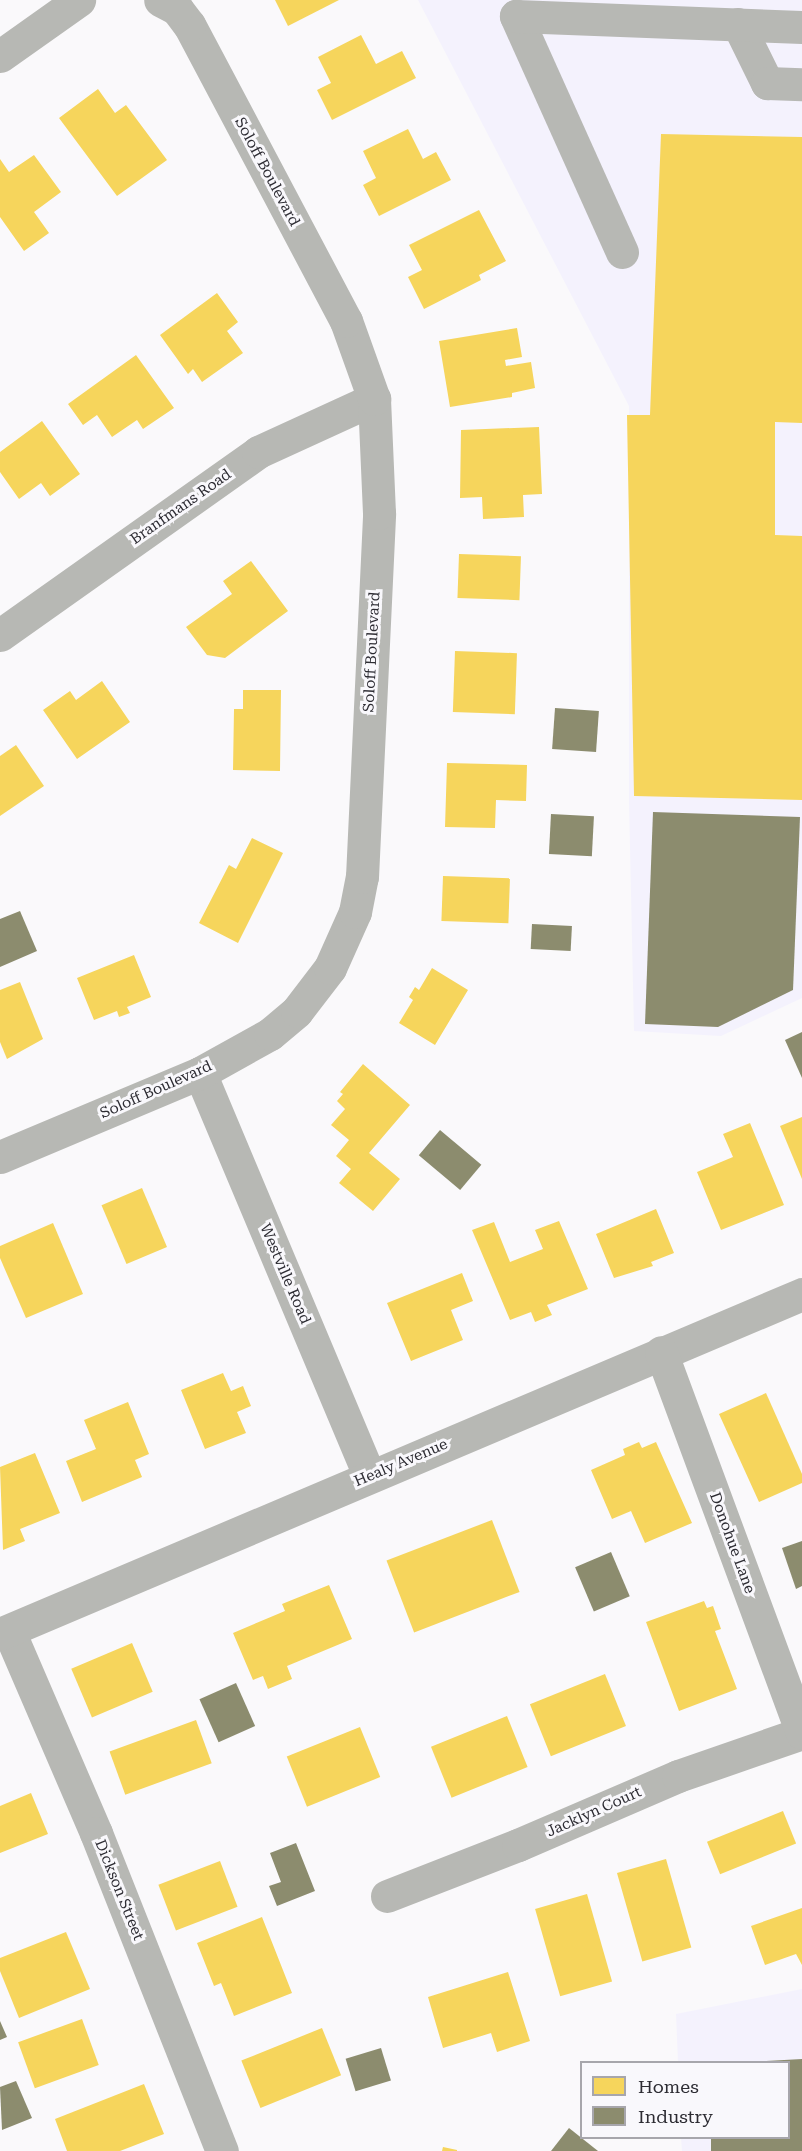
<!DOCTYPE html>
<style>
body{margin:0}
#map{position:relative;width:802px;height:2151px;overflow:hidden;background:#faf9fb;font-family:"Roboto Serif",serif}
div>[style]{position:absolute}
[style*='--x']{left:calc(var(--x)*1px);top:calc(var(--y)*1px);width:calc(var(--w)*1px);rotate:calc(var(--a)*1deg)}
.built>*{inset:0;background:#f4f2fd}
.homes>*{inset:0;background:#f6d55c;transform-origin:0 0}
.industry>*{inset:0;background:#8c8c6e;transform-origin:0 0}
.minor>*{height:33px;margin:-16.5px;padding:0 16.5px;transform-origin:16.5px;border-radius:16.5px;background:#b7b8b4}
span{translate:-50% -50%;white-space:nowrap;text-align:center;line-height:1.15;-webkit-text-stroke:6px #f9f8fc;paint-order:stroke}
.street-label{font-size:15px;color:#2d2c33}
.legend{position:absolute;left:580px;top:2061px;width:210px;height:78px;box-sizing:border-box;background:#f9f8fc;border:2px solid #a7a6ac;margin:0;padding:8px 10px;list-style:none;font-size:18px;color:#2d2c33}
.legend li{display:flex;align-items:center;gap:12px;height:30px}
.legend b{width:30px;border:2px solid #a7a6ac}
</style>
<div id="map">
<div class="built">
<div style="clip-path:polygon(418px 0,802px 0,802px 998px,721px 1036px,634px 1031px,629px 801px,629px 406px)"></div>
<div style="clip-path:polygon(802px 1989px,802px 2151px,682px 2151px,681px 2138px,788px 2138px,788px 2062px,678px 2062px,676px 2014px)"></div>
</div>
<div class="homes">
<div style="clip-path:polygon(275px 0,339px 0,288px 26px)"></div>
<div style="clip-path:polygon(361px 35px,376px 64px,402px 51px,416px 78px,332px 120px,317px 90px,331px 83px,318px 57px)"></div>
<div style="clip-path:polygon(98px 89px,115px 113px,126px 105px,167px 160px,117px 196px,59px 118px)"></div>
<div style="clip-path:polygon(408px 129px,423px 159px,436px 152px,451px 180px,379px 216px,363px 185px,376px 178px,363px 151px)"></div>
<div style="clip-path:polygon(661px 134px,802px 137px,802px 423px,775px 422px,775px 535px,802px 536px,802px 800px,634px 796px,627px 415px,650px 415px)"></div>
<div style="clip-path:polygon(34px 155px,61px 192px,34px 212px,49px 233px,24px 251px,0 217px,0 159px,9px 172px)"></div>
<div style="clip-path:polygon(479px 210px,506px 261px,479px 275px,481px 280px,424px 309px,408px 277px,422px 270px,409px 245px)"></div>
<div style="clip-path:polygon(217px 293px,238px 322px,227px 331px,243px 353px,202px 382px,193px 369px,188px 374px,160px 335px)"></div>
<div style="clip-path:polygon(517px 328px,522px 357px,505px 360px,506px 366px,531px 362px,535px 388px,512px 393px,512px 397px,450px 407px,439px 341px)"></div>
<div style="clip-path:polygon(136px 355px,174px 408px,143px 429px,137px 420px,112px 437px,97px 415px,83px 425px,68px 404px)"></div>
<div style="clip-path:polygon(42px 421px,80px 474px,50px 496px,41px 483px,19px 499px,0 472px,0 452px)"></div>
<div style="clip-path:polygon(539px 427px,542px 494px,523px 495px,524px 517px,483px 519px,482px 497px,460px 498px,461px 430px)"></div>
<div style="left:459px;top:554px;width:62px;height:44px;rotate:2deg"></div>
<div style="clip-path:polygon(251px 561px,288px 611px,225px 658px,207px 655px,186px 627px,232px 594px,223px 581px)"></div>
<div style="left:455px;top:651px;width:62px;height:61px;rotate:2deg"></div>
<div style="clip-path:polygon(102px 681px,130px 722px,77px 759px,43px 710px,70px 691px,76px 700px)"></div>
<div style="clip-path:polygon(243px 690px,281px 690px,280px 771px,233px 770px,234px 709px,243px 709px)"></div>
<div style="clip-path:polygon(16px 745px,44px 786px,0 816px,0 756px)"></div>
<div style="clip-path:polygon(447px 763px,527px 765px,526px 801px,496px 800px,495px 828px,445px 827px)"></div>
<div style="clip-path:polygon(252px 838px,283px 853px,238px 943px,199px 923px,229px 865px,236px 869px)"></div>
<div style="left:443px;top:876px;width:67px;height:45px;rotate:2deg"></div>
<div style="clip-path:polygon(134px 955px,151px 997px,127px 1007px,130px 1013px,119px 1017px,117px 1011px,94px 1020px,77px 978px)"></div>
<div style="clip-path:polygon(432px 968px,468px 990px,435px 1045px,399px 1023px,413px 1000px,409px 997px,415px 987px,419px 990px)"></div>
<div style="clip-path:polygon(20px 982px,43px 1039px,7px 1059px,0 1042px,0 990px)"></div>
<div style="clip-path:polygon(363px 1064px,410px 1105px,369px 1153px,400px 1179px,373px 1211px,339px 1183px,351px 1169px,336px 1156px,349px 1140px,331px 1125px,345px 1109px,337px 1101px,343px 1094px,340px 1092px)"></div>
<div style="clip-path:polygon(802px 1117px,802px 1179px,780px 1126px)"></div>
<div style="clip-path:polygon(750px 1123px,784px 1205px,721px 1230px,697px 1172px,733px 1157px,723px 1134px)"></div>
<div style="left:142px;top:1188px;width:64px;height:44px;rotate:67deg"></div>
<div style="clip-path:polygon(656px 1209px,674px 1253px,651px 1262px,653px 1266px,614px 1278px,596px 1234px)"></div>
<div style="clip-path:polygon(559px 1221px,588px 1289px,547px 1305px,552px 1315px,535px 1322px,531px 1312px,510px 1320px,472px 1230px,494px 1222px,510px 1262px,543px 1249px,535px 1230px)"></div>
<div style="clip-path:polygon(53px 1223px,83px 1294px,26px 1318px,0 1258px,0 1246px)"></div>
<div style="clip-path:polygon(462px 1273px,473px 1301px,451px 1310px,463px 1340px,411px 1361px,387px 1303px)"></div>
<div style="clip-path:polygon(223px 1373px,231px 1391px,243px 1386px,251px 1406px,237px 1412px,246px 1433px,205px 1449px,181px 1390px)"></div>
<div style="clip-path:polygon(766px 1393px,802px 1474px,802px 1483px,759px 1502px,719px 1414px)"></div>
<div style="clip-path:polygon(128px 1402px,149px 1454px,135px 1460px,142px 1477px,82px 1502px,66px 1461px,96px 1449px,84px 1420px)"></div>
<div style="clip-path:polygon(639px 1442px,642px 1448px,656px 1442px,692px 1523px,645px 1543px,631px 1511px,612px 1519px,591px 1470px,625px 1455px,623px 1449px)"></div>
<div style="clip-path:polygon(35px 1453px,60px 1513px,20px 1529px,25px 1541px,3px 1550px,0 1467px)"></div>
<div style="left:492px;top:1520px;width:77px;height:113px;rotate:69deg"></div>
<div style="clip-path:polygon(329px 1585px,352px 1639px,287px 1666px,292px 1679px,268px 1689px,263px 1676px,253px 1680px,233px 1633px,285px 1611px,282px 1604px)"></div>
<div style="clip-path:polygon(704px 1601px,707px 1608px,713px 1606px,721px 1629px,715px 1631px,737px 1689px,679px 1711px,646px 1622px)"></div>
<div style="left:132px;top:1643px;width:53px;height:66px;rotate:67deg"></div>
<div style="left:605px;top:1674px;width:56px;height:81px;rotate:68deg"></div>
<div style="left:507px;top:1716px;width:55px;height:82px;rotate:68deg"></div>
<div style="left:196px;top:1720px;width:46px;height:92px;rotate:70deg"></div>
<div style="left:360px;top:1727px;width:54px;height:79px;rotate:68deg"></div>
<div style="clip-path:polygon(31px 1793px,48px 1834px,0 1853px,0 1806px)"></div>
<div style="left:783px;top:1811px;width:35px;height:82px;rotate:68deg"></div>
<div style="left:666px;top:1859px;width:92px;height:51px;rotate:74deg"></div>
<div style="left:220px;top:1861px;width:49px;height:66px;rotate:69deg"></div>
<div style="left:587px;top:1894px;width:91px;height:54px;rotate:74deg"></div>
<div style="clip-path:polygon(802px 1908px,802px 1965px,796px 1954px,765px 1965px,751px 1926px)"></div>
<div style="clip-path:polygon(262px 1917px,292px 1993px,234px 2016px,221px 1983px,214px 1986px,197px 1943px)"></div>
<div style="clip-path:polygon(66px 1932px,90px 1989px,19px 2018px,0 1971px,0 1958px)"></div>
<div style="clip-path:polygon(508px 1972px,530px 2041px,497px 2052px,491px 2033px,443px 2048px,428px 1997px)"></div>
<div style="left:82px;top:2019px;width:49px;height:68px;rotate:70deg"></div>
<div style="left:322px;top:2028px;width:51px;height:87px;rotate:68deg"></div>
<div style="clip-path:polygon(144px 2084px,164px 2134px,120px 2151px,67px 2151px,55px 2119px)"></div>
<div style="clip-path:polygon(443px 2147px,457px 2150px,457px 2151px,442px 2151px)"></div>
</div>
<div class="industry">
<div style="left:555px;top:708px;width:44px;height:41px;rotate:4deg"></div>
<div style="clip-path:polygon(653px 812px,800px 817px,793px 990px,718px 1027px,645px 1024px)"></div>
<div style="left:551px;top:814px;width:43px;height:40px;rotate:3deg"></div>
<div style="clip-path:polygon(20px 911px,37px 951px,0 967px,0 919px)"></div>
<div style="left:532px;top:924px;width:40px;height:25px;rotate:3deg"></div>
<div style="clip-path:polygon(802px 1032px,802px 1078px,785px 1040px)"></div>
<div style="left:440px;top:1130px;width:54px;height:33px;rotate:40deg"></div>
<div style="clip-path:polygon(802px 1541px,802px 1586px,796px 1589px,782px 1548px)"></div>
<div style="left:611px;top:1552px;width:48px;height:39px;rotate:67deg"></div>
<div style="left:236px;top:1683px;width:47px;height:40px;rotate:66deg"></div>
<div style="clip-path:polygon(296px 1843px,315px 1891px,277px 1906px,269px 1886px,281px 1882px,270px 1853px)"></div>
<div style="clip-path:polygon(0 2021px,7px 2037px,0 2040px)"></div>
<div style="left:381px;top:2048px;width:34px;height:37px;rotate:73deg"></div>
<div style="clip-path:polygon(802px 2059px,802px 2151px,711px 2151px,711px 2138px,788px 2138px,788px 2062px,766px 2061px)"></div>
<div style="clip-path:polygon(16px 2081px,32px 2118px,2px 2130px,0 2087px)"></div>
<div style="clip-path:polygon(569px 2128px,598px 2151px,551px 2151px)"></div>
</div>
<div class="minor">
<div style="--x:738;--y:24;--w:66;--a:63.8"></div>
<div style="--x:767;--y:83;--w:35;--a:2"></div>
<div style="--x:0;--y:56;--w:97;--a:-35.3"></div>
<div style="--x:622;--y:252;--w:259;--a:-114.2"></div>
<div style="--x:516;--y:16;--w:286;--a:2.2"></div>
<div style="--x:0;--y:635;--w:316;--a:-35.3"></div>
<div style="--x:258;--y:452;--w:128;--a:-24.6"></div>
<div style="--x:200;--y:1073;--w:437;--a:67.2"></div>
<div style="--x:0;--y:1157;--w:217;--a:-22.8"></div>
<div style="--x:200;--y:1073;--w:80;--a:-29.1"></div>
<div style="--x:270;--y:1034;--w:35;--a:-40"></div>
<div style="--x:297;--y:1011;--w:54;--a:-52.5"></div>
<div style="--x:330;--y:968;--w:61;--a:-65.9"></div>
<div style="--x:355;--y:912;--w:36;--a:-79"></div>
<div style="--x:362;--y:877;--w:364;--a:-87.3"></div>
<div style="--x:379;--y:513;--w:114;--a:-92.5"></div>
<div style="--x:374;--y:399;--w:83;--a:-109.7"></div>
<div style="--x:346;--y:321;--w:335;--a:-117.9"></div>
<div style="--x:189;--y:25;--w:20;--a:-127"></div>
<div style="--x:177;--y:9;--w:19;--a:-152"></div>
<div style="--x:9;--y:1631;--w:220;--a:66.7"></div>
<div style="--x:96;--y:1833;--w:342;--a:68.4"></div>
<div style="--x:0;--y:1634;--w:871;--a:-22.97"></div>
<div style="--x:387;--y:1896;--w:141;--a:-21.3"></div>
<div style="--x:518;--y:1845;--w:174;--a:-23.3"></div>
<div style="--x:678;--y:1776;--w:131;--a:-19.1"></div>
<div style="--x:802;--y:1733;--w:406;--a:-110.3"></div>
</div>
<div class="street-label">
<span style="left:267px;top:172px;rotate:62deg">Soloff Boulevard</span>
<span style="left:181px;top:507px;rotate:-35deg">Branfmans Road</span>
<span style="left:372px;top:652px;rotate:-87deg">Soloff Boulevard</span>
<span style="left:156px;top:1090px;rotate:-24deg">Soloff Boulevard</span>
<span style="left:285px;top:1274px;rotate:67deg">Westville Road</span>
<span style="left:401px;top:1463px;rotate:-23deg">Healy Avenue</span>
<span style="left:732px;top:1543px;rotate:70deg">Donohue Lane</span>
<span style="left:594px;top:1812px;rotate:-24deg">Jacklyn Court</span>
<span style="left:119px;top:1890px;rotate:68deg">Dickson Street</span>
</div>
<ul class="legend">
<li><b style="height:16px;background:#f6d55c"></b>Homes</li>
<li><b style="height:16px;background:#8c8c6e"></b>Industry</li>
</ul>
</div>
